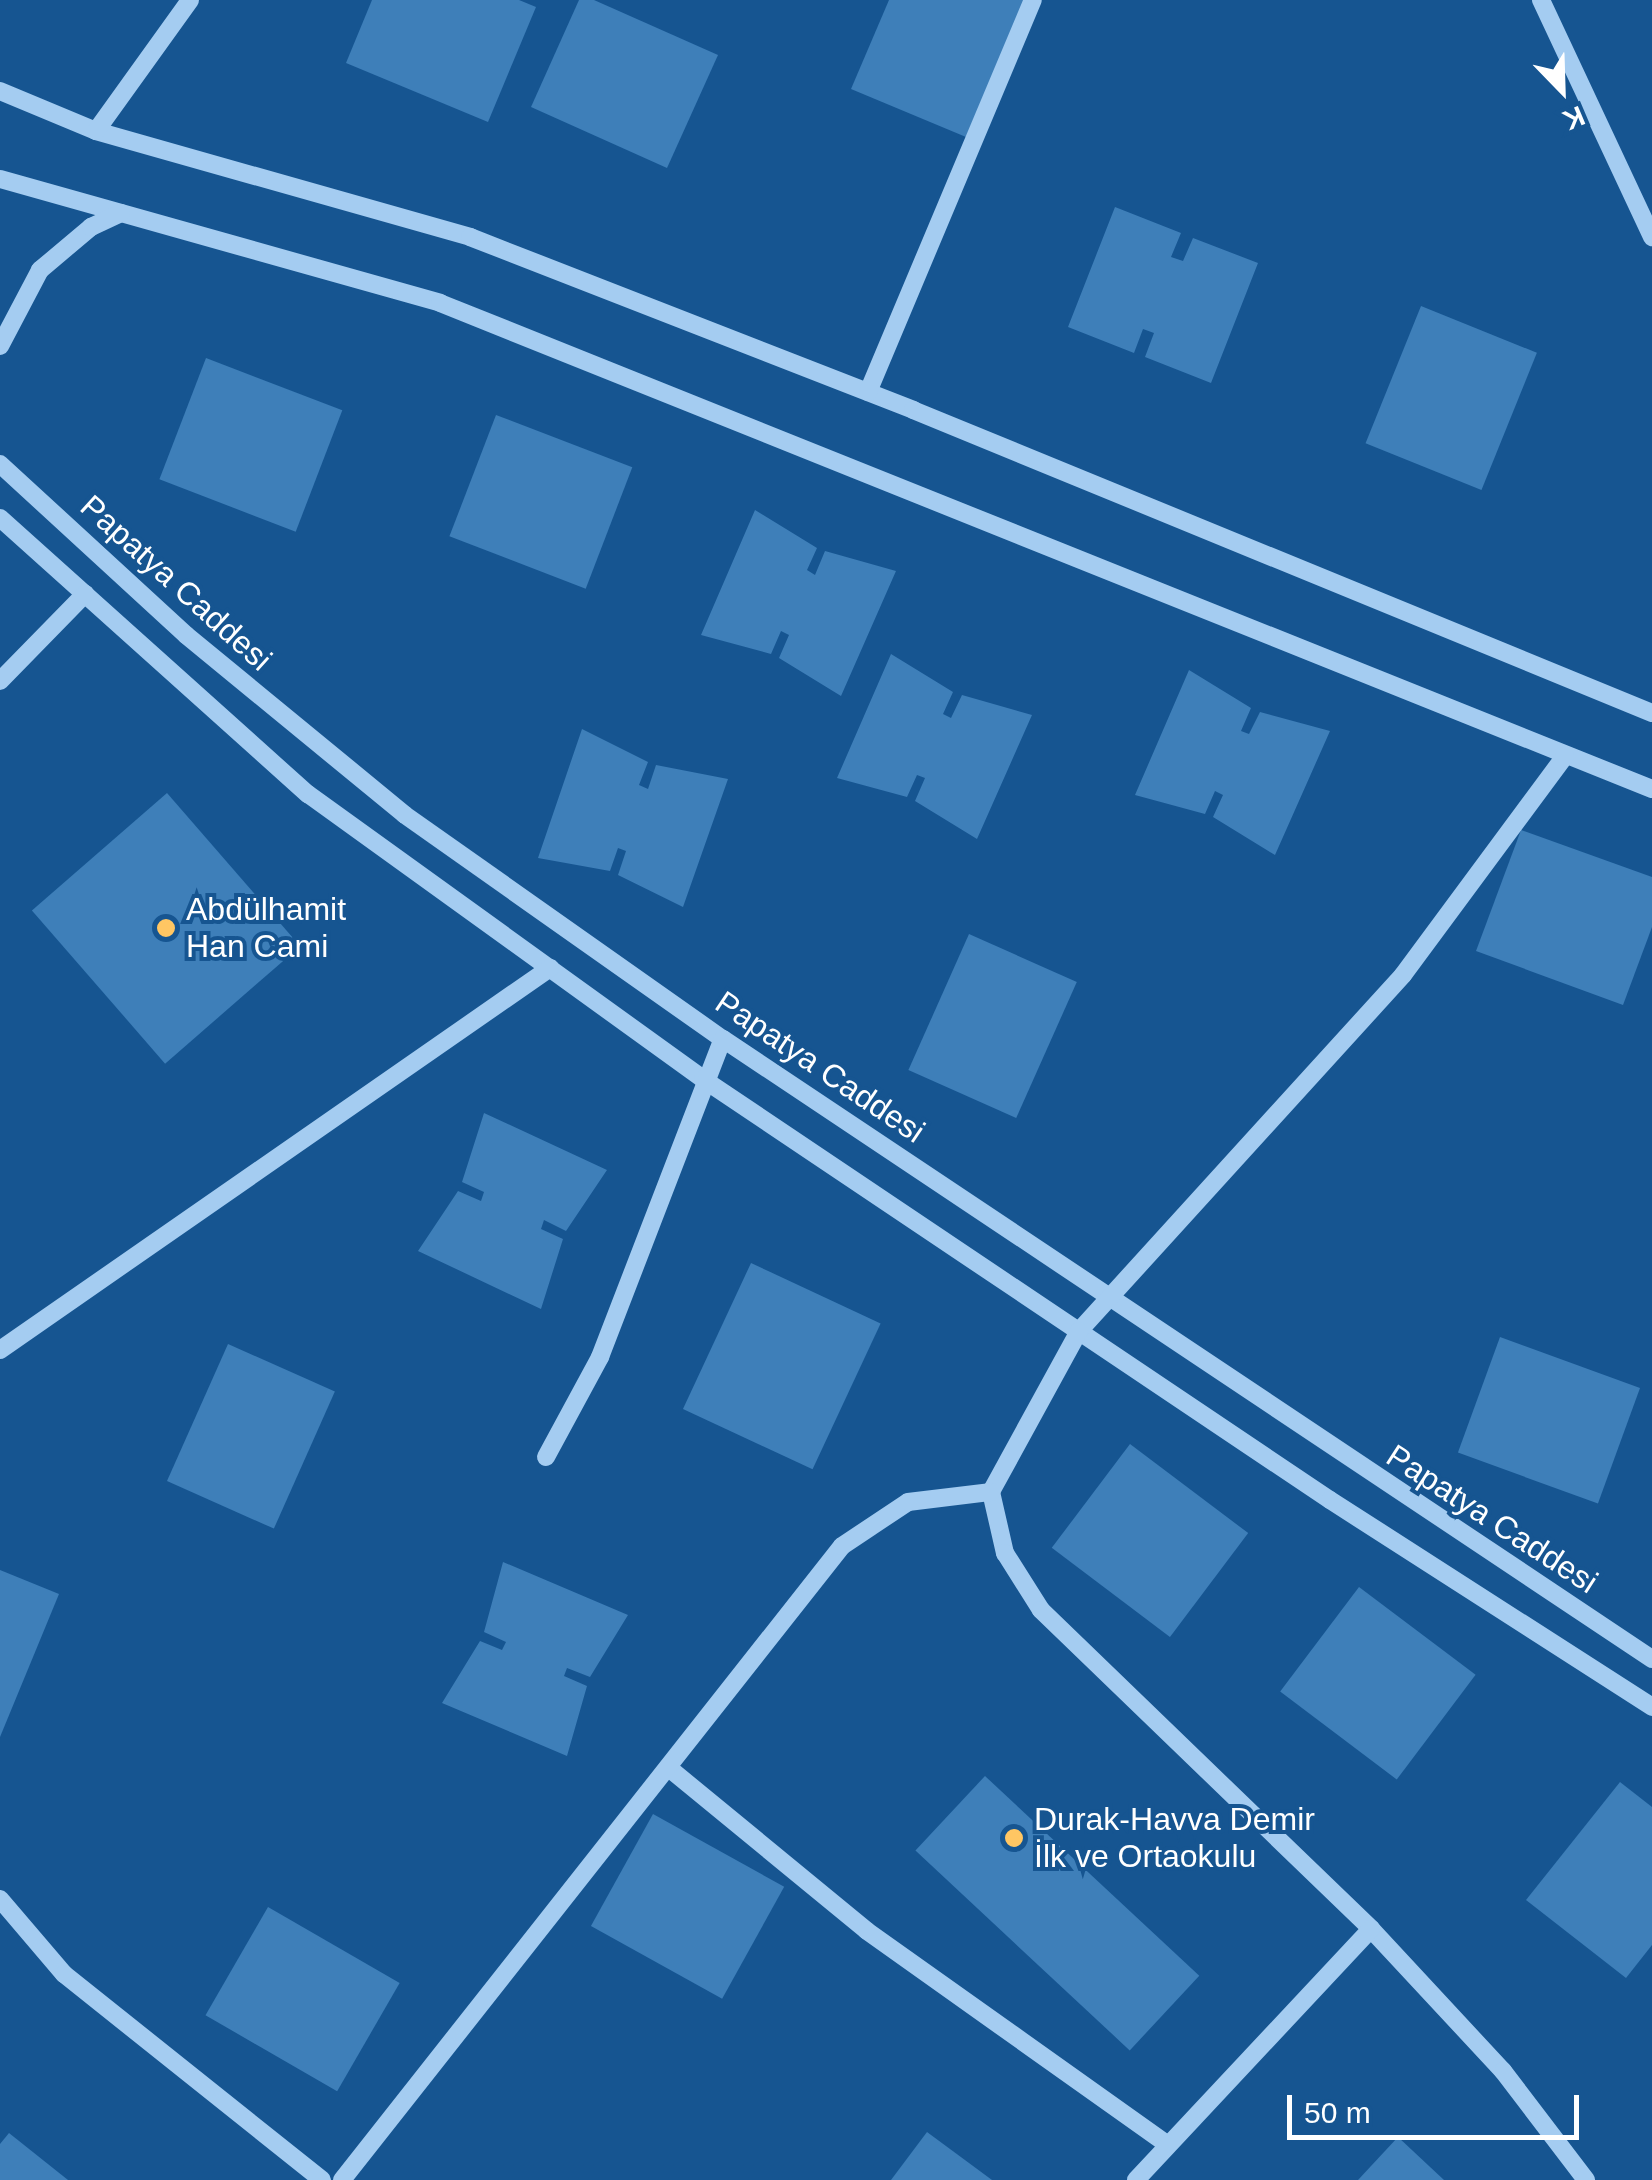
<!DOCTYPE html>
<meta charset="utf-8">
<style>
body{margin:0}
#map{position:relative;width:1652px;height:2180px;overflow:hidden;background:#165591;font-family:Helvetica,sans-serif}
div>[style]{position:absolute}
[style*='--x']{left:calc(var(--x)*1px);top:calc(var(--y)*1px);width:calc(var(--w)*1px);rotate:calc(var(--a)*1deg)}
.building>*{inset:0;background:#3e7fb9;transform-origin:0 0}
.minor>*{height:18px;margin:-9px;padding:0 9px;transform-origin:9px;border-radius:9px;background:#a4ccf1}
.dots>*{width:28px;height:28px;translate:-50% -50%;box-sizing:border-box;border:5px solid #165591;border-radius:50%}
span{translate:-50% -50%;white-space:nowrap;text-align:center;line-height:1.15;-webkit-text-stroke:8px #165591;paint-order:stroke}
.street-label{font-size:32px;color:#fff}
.poi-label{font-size:32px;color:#fff}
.left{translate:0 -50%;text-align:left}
.north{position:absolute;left:1512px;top:40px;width:100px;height:100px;-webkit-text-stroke:8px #165591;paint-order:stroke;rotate:157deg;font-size:28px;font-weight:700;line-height:40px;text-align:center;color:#fff}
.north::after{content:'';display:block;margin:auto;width:35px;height:45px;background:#fff;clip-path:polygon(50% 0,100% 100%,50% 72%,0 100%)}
.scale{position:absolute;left:1287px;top:2095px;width:292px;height:45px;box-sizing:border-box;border:5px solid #fff;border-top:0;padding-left:12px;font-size:30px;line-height:35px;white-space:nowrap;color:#fff;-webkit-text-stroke:8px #165591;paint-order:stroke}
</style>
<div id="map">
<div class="building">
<div style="clip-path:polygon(372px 0,519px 0,536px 7px,488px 122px,346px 63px)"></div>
<div style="clip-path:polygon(579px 0,594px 0,718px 55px,667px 168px,531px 107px)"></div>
<div style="clip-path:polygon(889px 0,1024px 0,966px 137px,851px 89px)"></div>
<div style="clip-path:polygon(1115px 207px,1181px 233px,1171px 257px,1183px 261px,1193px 238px,1258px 263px,1211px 383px,1145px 357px,1154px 333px,1143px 329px,1134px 353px,1068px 327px)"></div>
<div style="left:1421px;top:306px;width:125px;height:148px;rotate:22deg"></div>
<div style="left:206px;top:358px;width:146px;height:130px;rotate:21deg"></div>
<div style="left:496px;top:415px;width:146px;height:130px;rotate:21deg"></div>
<div style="clip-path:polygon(755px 510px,817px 548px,807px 570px,815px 575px,825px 551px,896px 571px,841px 696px,779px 658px,789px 635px,781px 631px,771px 654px,701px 635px)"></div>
<div style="clip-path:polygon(891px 654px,953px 692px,943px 714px,951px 718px,962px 695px,1032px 715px,977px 839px,915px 801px,925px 778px,917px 775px,907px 797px,837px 778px)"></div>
<div style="clip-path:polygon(1189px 670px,1251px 708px,1241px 731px,1249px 734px,1260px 712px,1330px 731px,1275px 855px,1213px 817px,1223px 795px,1215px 791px,1205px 814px,1135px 795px)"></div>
<div style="clip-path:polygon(582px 729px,648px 762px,639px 785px,648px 789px,656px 765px,728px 779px,683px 907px,618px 875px,626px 851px,618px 848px,610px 871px,538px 858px)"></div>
<div style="left:167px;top:793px;width:203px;height:179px;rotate:49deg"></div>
<div style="clip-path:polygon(1521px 830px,1652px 877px,1652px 927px,1623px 1005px,1476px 951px)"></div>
<div style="left:969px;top:934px;width:118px;height:149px;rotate:24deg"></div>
<div style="clip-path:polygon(484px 1113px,607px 1170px,566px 1231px,544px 1220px,541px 1229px,563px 1239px,541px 1309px,418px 1251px,458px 1191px,481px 1201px,484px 1192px,462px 1182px)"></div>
<div style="left:751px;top:1263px;width:143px;height:161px;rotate:25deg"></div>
<div style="left:1500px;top:1337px;width:149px;height:123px;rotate:20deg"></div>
<div style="left:228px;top:1344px;width:117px;height:150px;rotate:24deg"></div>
<div style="left:1130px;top:1444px;width:148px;height:130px;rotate:37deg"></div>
<div style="clip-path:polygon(503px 1562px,628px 1615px,590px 1677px,567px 1668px,564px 1676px,587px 1686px,567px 1756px,442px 1703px,480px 1641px,502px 1650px,506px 1642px,484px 1632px)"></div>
<div style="clip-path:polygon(0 1570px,59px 1594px,0 1737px)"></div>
<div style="left:1359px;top:1587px;width:146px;height:131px;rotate:37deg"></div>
<div style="left:985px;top:1776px;width:293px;height:102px;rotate:43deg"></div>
<div style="clip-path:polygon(1620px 1782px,1652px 1807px,1652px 1945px,1626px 1978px,1526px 1900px)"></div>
<div style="left:653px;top:1814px;width:150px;height:128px;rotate:29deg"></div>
<div style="left:268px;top:1907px;width:152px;height:125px;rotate:30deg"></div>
<div style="clip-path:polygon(927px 2132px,992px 2180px,891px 2180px)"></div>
<div style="clip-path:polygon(9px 2133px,68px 2180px,0 2180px,0 2144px)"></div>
<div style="clip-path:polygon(1398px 2137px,1444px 2180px,1358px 2180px)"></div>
</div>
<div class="minor">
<div style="--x:1541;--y:0;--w:262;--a:64.9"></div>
<div style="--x:0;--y:91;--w:104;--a:22.6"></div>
<div style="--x:96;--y:131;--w:389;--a:15.8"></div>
<div style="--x:470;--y:237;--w:476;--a:21.3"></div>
<div style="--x:913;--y:410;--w:799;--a:22.29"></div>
<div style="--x:96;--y:131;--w:161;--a:-54.3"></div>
<div style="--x:0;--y:179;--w:457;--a:15.7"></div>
<div style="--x:440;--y:303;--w:1306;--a:21.85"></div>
<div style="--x:0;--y:346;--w:86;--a:-62.2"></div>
<div style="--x:40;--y:270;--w:67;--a:-40.1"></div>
<div style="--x:91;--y:227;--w:33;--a:-25"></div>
<div style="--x:868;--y:392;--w:425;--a:-67.2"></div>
<div style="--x:0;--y:464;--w:253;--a:42.6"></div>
<div style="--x:186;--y:635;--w:283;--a:39.4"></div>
<div style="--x:405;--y:815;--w:389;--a:35.2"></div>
<div style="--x:723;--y:1039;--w:1117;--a:33.72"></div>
<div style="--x:0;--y:518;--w:414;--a:41.9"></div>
<div style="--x:308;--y:794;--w:487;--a:35.8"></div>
<div style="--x:703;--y:1079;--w:755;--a:33.88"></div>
<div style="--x:1330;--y:1500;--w:383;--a:32.7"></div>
<div style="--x:0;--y:681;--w:122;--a:-45.7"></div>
<div style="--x:1565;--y:756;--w:272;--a:126.5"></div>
<div style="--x:1403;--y:975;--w:481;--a:132.3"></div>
<div style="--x:1079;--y:1331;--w:183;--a:118.7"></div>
<div style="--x:991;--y:1492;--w:63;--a:77.1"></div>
<div style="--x:1005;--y:1553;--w:67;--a:57.7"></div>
<div style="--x:1041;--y:1610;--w:459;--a:44"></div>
<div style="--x:1371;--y:1929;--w:194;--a:47.1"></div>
<div style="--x:1503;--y:2071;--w:137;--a:52.7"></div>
<div style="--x:0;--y:1350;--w:670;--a:-34.78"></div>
<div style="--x:546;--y:1457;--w:114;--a:-61.6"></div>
<div style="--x:600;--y:1357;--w:341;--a:-68.9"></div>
<div style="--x:670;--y:1769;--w:255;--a:39.4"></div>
<div style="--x:867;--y:1931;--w:369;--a:35.4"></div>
<div style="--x:0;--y:1899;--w:99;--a:49.5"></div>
<div style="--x:64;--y:1974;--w:330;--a:38.6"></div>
<div style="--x:342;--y:2180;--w:807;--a:-51.74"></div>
<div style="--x:842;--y:1546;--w:79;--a:-33.7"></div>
<div style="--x:908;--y:1502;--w:84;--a:-6.9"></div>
<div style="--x:1136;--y:2180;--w:344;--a:-46.9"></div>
</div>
<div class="dots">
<div style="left:166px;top:928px;background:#ffc663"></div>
<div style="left:1014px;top:1838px;background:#ffc663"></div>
</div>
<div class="street-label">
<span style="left:176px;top:583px;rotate:42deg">Papatya Caddesi</span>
<span style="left:820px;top:1067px;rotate:34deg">Papatya Caddesi</span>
<span style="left:1492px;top:1519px;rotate:33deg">Papatya Caddesi</span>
</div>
<div class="poi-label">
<span class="left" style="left:186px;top:928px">Abdülhamit<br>Han Cami</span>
<span class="left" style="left:1034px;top:1838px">Durak-Havva Demir<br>İlk ve Ortaokulu</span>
</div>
<div class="north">K</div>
<div class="scale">50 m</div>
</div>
